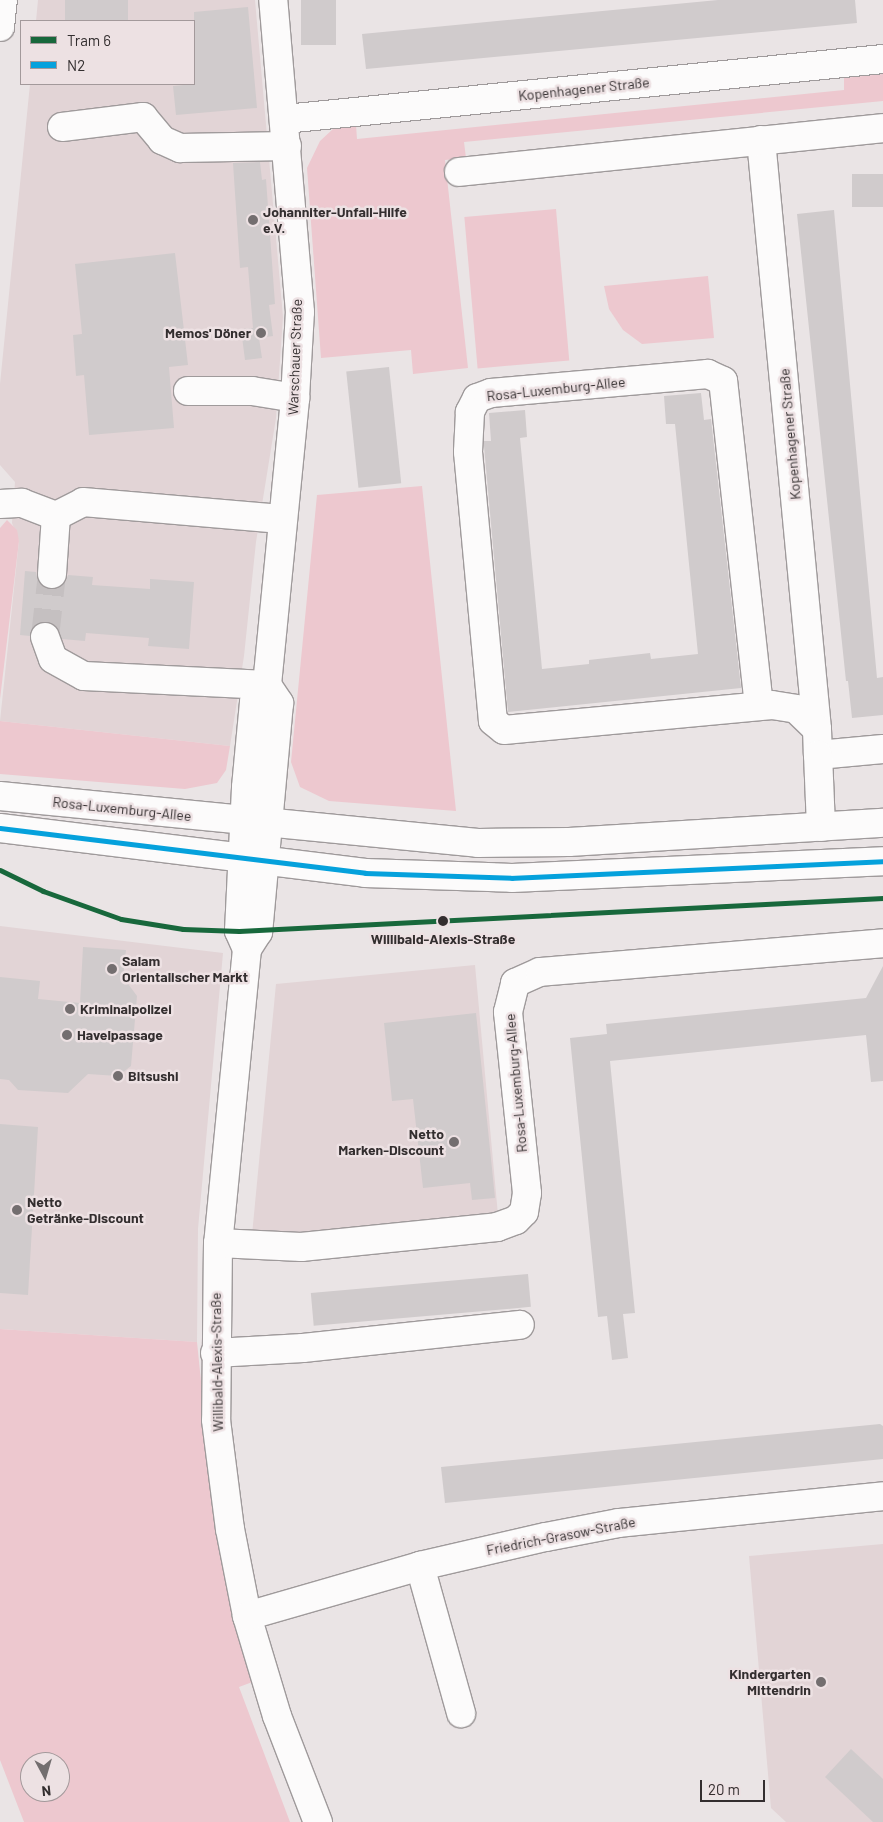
<!DOCTYPE html>
<meta charset="utf-8">
<style>
body{margin:0}
#map{position:relative;width:883px;height:1822px;overflow:hidden;background:#eae4e5;font-family:Barlow,sans-serif}
div>[style]{position:absolute}
[style*='--x']{left:calc(var(--x)*1px);top:calc(var(--y)*1px);width:calc(var(--w)*1px);rotate:calc(var(--a)*1deg)}
.built>*{inset:0;background:#e2d4d6}
.green>*{inset:0;background:#edc8cf;transform-origin:0 0}
.building>*{inset:0;background:#d0cbcc;transform-origin:0 0}
.minor-tunnel>*{height:28px;margin-top:-14px;transform-origin:0;background:repeating-linear-gradient(90deg,#c5c0c1 0 28px,transparent 0 42px)}
.roads{filter:drop-shadow(1px 0 #9f9a9b) drop-shadow(-1px 0 #9f9a9b) drop-shadow(0 1px #9f9a9b) drop-shadow(0 -1px #9f9a9b)}
.minor>*{height:28px;margin:-14px;padding:0 14px;transform-origin:14px;border-radius:14px;background:#fcfbfb}
.major>*{height:28px;margin:-14px;padding:0 14px;transform-origin:14px;border-radius:14px;background:#fcfbfb}
.bus-1>*{height:5px;margin:-2.5px;padding:0 2.5px;transform-origin:2.5px;border-radius:2.5px;background:#05a1dc}
.tram-1>*{height:5px;margin:-2.5px;padding:0 2.5px;transform-origin:2.5px;border-radius:2.5px;background:#18683c}
.dots>*{width:14px;height:14px;translate:-50% -50%;box-sizing:border-box;border:2px solid #ede1e3;border-radius:50%}
span{translate:-50% -50%;white-space:nowrap;text-align:center;line-height:1.15;-webkit-text-stroke:5px #ede1e3;paint-order:stroke}
.street-label{font-size:14px;color:#332e2f}
.poi-label{font-size:14px;color:#332e2f;font-weight:700}
.left{translate:0 -50%;text-align:left}
.right{translate:-100% -50%;text-align:right}
.stop-label{font-size:14px;color:#332e2f;font-weight:700}
.legend{position:absolute;left:20px;top:20px;width:175px;height:65px;box-sizing:border-box;background:#ede1e3;border:1px solid #a3999b;margin:0;padding:6px 9px;list-style:none;font-size:15px;color:#332e2f}
.legend li{display:flex;align-items:center;gap:10px;height:25px}
.legend b{width:25px;border:1px solid #a3999b}
.north{position:absolute;left:20px;top:1752px;width:50px;height:50px;box-sizing:border-box;background:#ede1e3;border:1px solid #a3999b;border-radius:50%;rotate:174deg;font-size:14px;font-weight:700;line-height:20px;text-align:center;color:#332e2f}
.north::after{content:'';display:block;margin:auto;width:18px;height:22px;background:#736e6f;clip-path:polygon(50% 0,100% 100%,50% 72%,0 100%)}
.scale{position:absolute;left:700px;top:1780px;width:65px;height:22px;box-sizing:border-box;border:2px solid #332e2f;border-top:0;padding-left:6px;font-size:15px;line-height:18px;white-space:nowrap;color:#332e2f;-webkit-text-stroke:4px #ede1e3;paint-order:stroke}
</style>
<div id="map">
<div class="built">
<div style="clip-path:polygon(38px 0,255px 0,283px 317px,276px 418px,256px 542px,244px 656px,230px 746px,0 721px,19px 541px,12px 523px,15px 482px,0 465px,0 384px,30px 84px,194px 84px,194px 21px,36px 21px)"></div>
<div style="clip-path:polygon(0 926px,223px 953px,198px 1229px,197px 1342px,0 1329px)"></div>
<div style="clip-path:polygon(475px 965px,498px 1215px,313px 1236px,252px 1235px,276px 984px)"></div>
<div style="clip-path:polygon(883px 1544px,883px 1822px,786px 1822px,771px 1808px,749px 1556px)"></div>
</div>
<div class="green">
<div style="clip-path:polygon(883px 74px,883px 101px,464px 142px,466px 158px,445px 160px,468px 368px,413px 374px,411px 350px,321px 358px,307px 168px,320px 141px,333px 129px,356px 125px,357px 139px,844px 90px,844px 78px)"></div>
<div style="left:556px;top:209px;width:152px;height:92px;rotate:85deg"></div>
<div style="clip-path:polygon(708px 276px,714px 338px,642px 344px,623px 330px,609px 309px,604px 286px)"></div>
<div style="clip-path:polygon(422px 486px,456px 811px,329px 801px,300px 787px,291px 762px,317px 495px)"></div>
<div style="clip-path:polygon(7px 520px,17px 530px,19px 541px,0 699px,0 528px)"></div>
<div style="clip-path:polygon(0 721px,230px 746px,226px 770px,217px 783px,185px 789px,0 774px)"></div>
<div style="clip-path:polygon(evenodd,0 1329px,197px 1342px,215px 1518px,239px 1640px,255px 1681px,239px 1687px,290px 1822px,24px 1822px,0 1760px,0 1329px,30px 1762px,60px 1762px,60px 1792px,30px 1792px,30px 1762px)"></div>
</div>
<div class="building">
<div style="left:65px;top:0;width:63px;height:21px"></div>
<div style="left:301px;top:0;width:35px;height:45px"></div>
<div style="clip-path:polygon(718px 0,855px 0,857px 23px,366px 69px,362px 34px)"></div>
<div style="clip-path:polygon(248px 7px,257px 108px,176px 115px,173px 86px,194px 84px,194px 12px)"></div>
<div style="clip-path:polygon(260px 162px,262px 180px,266px 179px,275px 304px,269px 305px,273px 336px,259px 338px,262px 358px,245px 360px,241px 329px,253px 328px,248px 267px,240px 268px,233px 163px)"></div>
<div style="left:883px;top:174px;width:33px;height:31px;rotate:90deg"></div>
<div style="clip-path:polygon(834px 210px,877px 678px,883px 677px,883px 715px,852px 718px,848px 681px,846px 681px,797px 214px)"></div>
<div style="clip-path:polygon(175px 253px,188px 365px,169px 367px,174px 428px,89px 435px,84px 375px,76px 376px,73px 335px,82px 334px,75px 264px)"></div>
<div style="left:389px;top:367px;width:117px;height:43px;rotate:84deg"></div>
<div style="clip-path:polygon(701px 393px,704px 420px,711px 419px,741px 688px,508px 712px,484px 446px,484px 441px,491px 441px,489px 413px,525px 410px,527px 437px,520px 438px,542px 669px,589px 664px,589px 660px,650px 653px,651px 659px,698px 654px,675px 424px,666px 424px,664px 396px)"></div>
<div style="clip-path:polygon(25px 571px,36px 572px,38px 581px,51px 590px,65px 583px,68px 575px,93px 577px,92px 585px,150px 589px,150px 579px,194px 582px,189px 649px,148px 646px,149px 638px,86px 633px,85px 641px,62px 639px,55px 625px,47px 622px,33px 627px,30px 636px,20px 635px)"></div>
<div style="clip-path:polygon(83px 947px,126px 950px,123px 977px,137px 996px,131px 1066px,118px 1076px,88px 1074px,68px 1093px,18px 1090px,9px 1080px,0 1079px,0 977px,40px 981px,38px 999px,80px 1003px)"></div>
<div style="clip-path:polygon(883px 966px,883px 1081px,871px 1082px,866px 1035px,610px 1061px,635px 1313px,623px 1314px,628px 1358px,612px 1360px,607px 1316px,598px 1317px,570px 1038px,607px 1034px,606px 1024px,866px 998px)"></div>
<div style="clip-path:polygon(476px 1013px,495px 1198px,472px 1200px,470px 1183px,423px 1188px,413px 1099px,392px 1101px,384px 1023px)"></div>
<div style="clip-path:polygon(0 1124px,38px 1127px,28px 1295px,0 1293px)"></div>
<div style="left:528px;top:1274px;width:33px;height:218px;rotate:85deg"></div>
<div style="clip-path:polygon(880px 1424px,883px 1426px,883px 1459px,445px 1503px,441px 1467px)"></div>
<div style="clip-path:polygon(851px 1749px,883px 1779px,883px 1822px,873px 1822px,825px 1777px)"></div>
</div>
<div class="minor-tunnel">
<div style="--x:45;--y:637;--w:63;--a:-83.7"></div>
</div>
<div class="roads">
<div class="minor">
<div style="--x:285;--y:119;--w:601;--a:-5.73"></div>
<div style="--x:62;--y:127;--w:82;--a:-7"></div>
<div style="--x:143;--y:117;--w:30;--a:50"></div>
<div style="--x:162;--y:140;--w:20;--a:24"></div>
<div style="--x:180;--y:148;--w:107;--a:-1.1"></div>
<div style="--x:761;--y:140;--w:592;--a:84.57"></div>
<div style="--x:459;--y:172;--w:426;--a:-5.9"></div>
<div style="--x:188;--y:391;--w:64;--a:0"></div>
<div style="--x:252;--y:391;--w:44;--a:9.2"></div>
<div style="--x:0;--y:504;--w:22;--a:-3"></div>
<div style="--x:22;--y:503;--w:36;--a:21"></div>
<div style="--x:52;--y:574;--w:58;--a:-86.1"></div>
<div style="--x:56;--y:516;--w:30;--a:-27"></div>
<div style="--x:83;--y:502;--w:199;--a:4.9"></div>
<div style="--x:45;--y:637;--w:23;--a:70"></div>
<div style="--x:53;--y:659;--w:35;--a:29"></div>
<div style="--x:84;--y:676;--w:183;--a:2.8"></div>
<div style="--x:267;--y:685;--w:22;--a:56"></div>
<div style="--x:279;--y:703;--w:230;--a:95.2"></div>
<div style="--x:258;--y:932;--w:20;--a:123"></div>
<div style="--x:247;--y:949;--w:295;--a:95.6"></div>
<div style="--x:218;--y:1243;--w:177;--a:90.6"></div>
<div style="--x:216;--y:1420;--w:110;--a:82.7"></div>
<div style="--x:230;--y:1529;--w:89;--a:78.9"></div>
<div style="--x:247;--y:1616;--w:104;--a:73.3"></div>
<div style="--x:277;--y:1716;--w:114;--a:68.9"></div>
<div style="--x:759;--y:706;--w:327;--a:-96.3"></div>
<div style="--x:723;--y:381;--w:17;--a:-155"></div>
<div style="--x:708;--y:374;--w:218;--a:175"></div>
<div style="--x:491;--y:393;--w:15;--a:160"></div>
<div style="--x:477;--y:398;--w:16;--a:117"></div>
<div style="--x:470;--y:412;--w:40;--a:92.9"></div>
<div style="--x:468;--y:452;--w:270;--a:84.7"></div>
<div style="--x:493;--y:721;--w:14;--a:39"></div>
<div style="--x:504;--y:730;--w:269;--a:-5.3"></div>
<div style="--x:772;--y:705;--w:24;--a:9"></div>
<div style="--x:796;--y:709;--w:29;--a:44"></div>
<div style="--x:817;--y:729;--w:26;--a:88"></div>
<div style="--x:818;--y:755;--w:65;--a:-5.3"></div>
<div style="--x:818;--y:755;--w:72;--a:87.6"></div>
<div style="--x:0;--y:796;--w:480;--a:5.6"></div>
<div style="--x:478;--y:843;--w:91;--a:-0.6"></div>
<div style="--x:569;--y:842;--w:315;--a:-3.5"></div>
<div style="--x:0;--y:828;--w:368;--a:7"></div>
<div style="--x:365;--y:873;--w:147;--a:1.9"></div>
<div style="--x:512;--y:878;--w:371;--a:-2.6"></div>
<div style="--x:247;--y:949;--w:20;--a:-114"></div>
<div style="--x:239;--y:931;--w:144;--a:-87.2"></div>
<div style="--x:246;--y:787;--w:85;--a:-84.6"></div>
<div style="--x:254;--y:702;--w:21;--a:-53"></div>
<div style="--x:267;--y:685;--w:288;--a:-84.4"></div>
<div style="--x:295;--y:398;--w:86;--a:-86.7"></div>
<div style="--x:300;--y:312;--w:313;--a:-94.9"></div>
<div style="--x:218;--y:1243;--w:83;--a:2.8"></div>
<div style="--x:301;--y:1247;--w:197;--a:-5.8"></div>
<div style="--x:497;--y:1227;--w:20;--a:-20"></div>
<div style="--x:516;--y:1220;--w:11;--a:-45"></div>
<div style="--x:524;--y:1212;--w:19;--a:-81"></div>
<div style="--x:527;--y:1193;--w:182;--a:-96"></div>
<div style="--x:508;--y:1012;--w:30;--a:-76"></div>
<div style="--x:515;--y:983;--w:27;--a:-24"></div>
<div style="--x:540;--y:972;--w:344;--a:-4.8"></div>
<div style="--x:215;--y:1353;--w:88;--a:-3.3"></div>
<div style="--x:303;--y:1348;--w:218;--a:-6.1"></div>
<div style="--x:420;--y:1566;--w:153;--a:74.4"></div>
<div style="--x:247;--y:1616;--w:180;--a:-16.1"></div>
<div style="--x:420;--y:1566;--w:129;--a:-13"></div>
<div style="--x:546;--y:1537;--w:74;--a:-10.9"></div>
<div style="--x:619;--y:1523;--w:265;--a:-5.8"></div>
</div>
<div class="major">
<div style="--x:0;--y:27;--w:27;--a:-84"></div>
</div>
</div>
<div class="bus-1">
<div style="--x:0;--y:828;--w:368;--a:7"></div>
<div style="--x:365;--y:873;--w:147;--a:1.9"></div>
<div style="--x:512;--y:878;--w:371;--a:-2.6"></div>
</div>
<div class="tram-1">
<div style="--x:0;--y:870;--w:48;--a:26"></div>
<div style="--x:43;--y:891;--w:83;--a:19.7"></div>
<div style="--x:121;--y:919;--w:63;--a:9.2"></div>
<div style="--x:183;--y:929;--w:56;--a:2"></div>
<div style="--x:239;--y:931;--w:645;--a:-2.93"></div>
</div>
<div class="dots">
<div style="left:253px;top:220px;background:#736e6f"></div>
<div style="left:261px;top:333px;background:#736e6f"></div>
<div style="left:443px;top:921px;background:#332e2f"></div>
<div style="left:112px;top:969px;background:#736e6f"></div>
<div style="left:70px;top:1009px;background:#736e6f"></div>
<div style="left:67px;top:1035px;background:#736e6f"></div>
<div style="left:118px;top:1076px;background:#736e6f"></div>
<div style="left:454px;top:1142px;background:#736e6f"></div>
<div style="left:17px;top:1210px;background:#736e6f"></div>
<div style="left:821px;top:1682px;background:#736e6f"></div>
</div>
<div class="street-label">
<span style="left:584px;top:89px;rotate:-6deg">Kopenhagener Straße</span>
<span style="left:295px;top:357px;rotate:-88deg">Warschauer Straße</span>
<span style="left:556px;top:389px;rotate:-6deg">Rosa-Luxemburg-Allee</span>
<span style="left:790px;top:434px;rotate:-95deg">Kopenhagener Straße</span>
<span style="left:122px;top:809px;rotate:6deg">Rosa-Luxemburg-Allee</span>
<span style="left:516px;top:1083px;rotate:-95deg">Rosa-Luxemburg-Allee</span>
<span style="left:217px;top:1362px;rotate:-91deg">Willibald-Alexis-Straße</span>
<span style="left:561px;top:1536px;rotate:-11deg">Friedrich-Grasow-Straße</span>
</div>
<div class="poi-label">
<span class="left" style="left:263px;top:220px">Johanniter-Unfall-Hilfe<br>e.V.</span>
<span class="right" style="left:251px;top:333px">Memos' Döner</span>
<span class="left" style="left:122px;top:969px">Salam<br>Orientalischer Markt</span>
<span class="left" style="left:80px;top:1009px">Kriminalpolizei</span>
<span class="left" style="left:77px;top:1035px">Havelpassage</span>
<span class="left" style="left:128px;top:1076px">Bitsushi</span>
<span class="right" style="left:444px;top:1142px">Netto<br>Marken-Discount</span>
<span class="left" style="left:27px;top:1210px">Netto<br>Getränke-Discount</span>
<span class="right" style="left:811px;top:1682px">Kindergarten<br>Mittendrin</span>
</div>
<div class="stop-label">
<span style="left:443px;top:939px">Willibald-Alexis-Straße</span>
</div>
<ul class="legend">
<li><b style="height:6px;background:#18683c"></b>Tram 6</li>
<li><b style="height:6px;background:#05a1dc"></b>N2</li>
</ul>
<div class="north">N</div>
<div class="scale">20 m</div>
</div>
